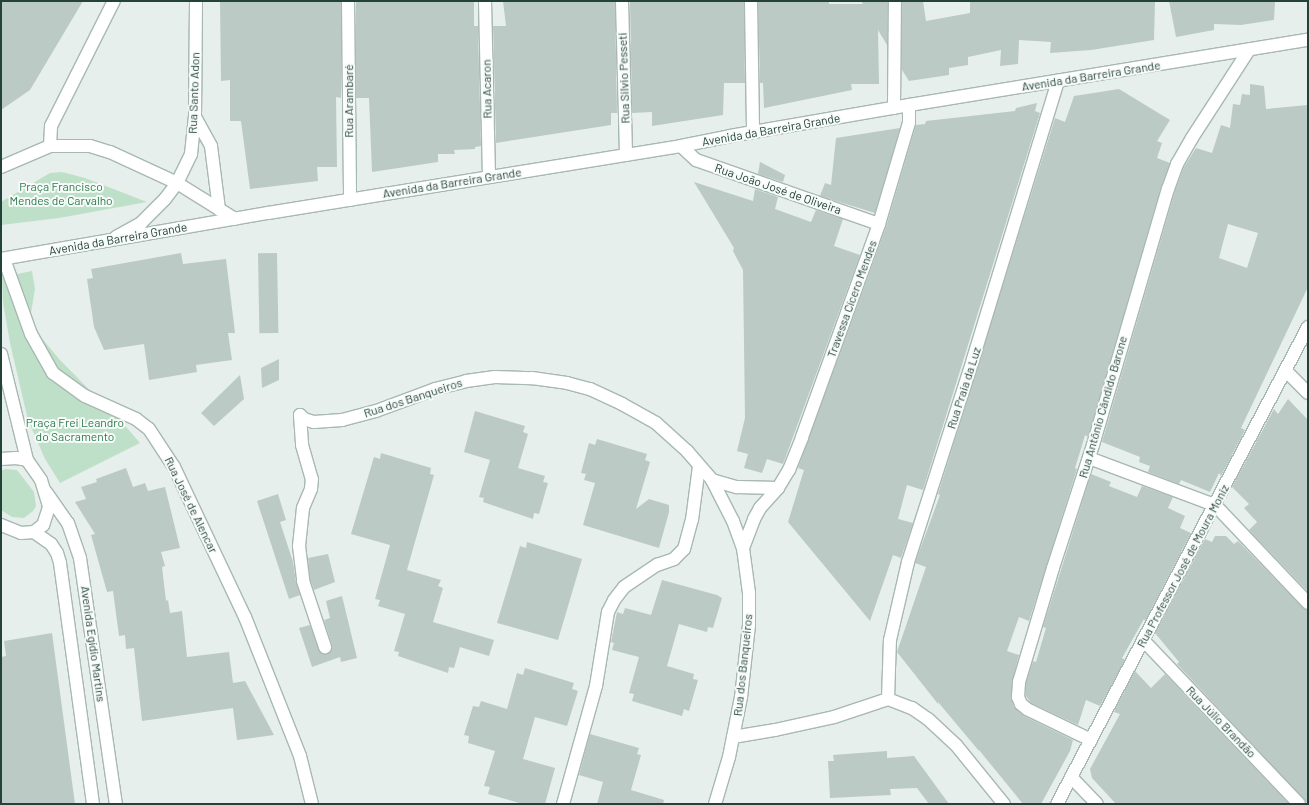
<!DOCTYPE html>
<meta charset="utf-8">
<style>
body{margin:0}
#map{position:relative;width:1309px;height:805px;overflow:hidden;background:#e6efeb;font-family:Barlow,sans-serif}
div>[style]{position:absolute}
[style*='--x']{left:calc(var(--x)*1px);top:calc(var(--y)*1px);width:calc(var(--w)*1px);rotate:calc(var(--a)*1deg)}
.green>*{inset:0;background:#bfe0c8}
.building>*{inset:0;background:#bbcac4;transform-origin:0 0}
.roads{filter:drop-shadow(1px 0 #a8b8b2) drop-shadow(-1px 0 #a8b8b2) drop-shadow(0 1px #a8b8b2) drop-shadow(0 -1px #a8b8b2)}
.street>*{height:12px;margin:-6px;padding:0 6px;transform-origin:6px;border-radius:6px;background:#fff}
.secondary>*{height:12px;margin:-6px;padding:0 6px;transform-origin:6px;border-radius:6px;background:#fff}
span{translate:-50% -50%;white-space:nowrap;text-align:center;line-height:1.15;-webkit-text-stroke:4px #f7fbf9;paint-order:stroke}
.street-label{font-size:12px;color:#24423a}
.park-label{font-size:12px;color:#2d7a4b}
.frame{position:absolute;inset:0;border:2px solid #24423a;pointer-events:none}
</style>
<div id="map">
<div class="green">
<div style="clip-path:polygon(62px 172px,85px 178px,147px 202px,59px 218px,1px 225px,1px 202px,50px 173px)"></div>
<div style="clip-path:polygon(32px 271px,35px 289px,31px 313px,34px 324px,40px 336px,60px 360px,128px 429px,140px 443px,60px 483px,45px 459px,28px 420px,10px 343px,3px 302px,2px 277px)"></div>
<div style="clip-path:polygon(5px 469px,17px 470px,34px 492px,36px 506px,33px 511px,24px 518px,12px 517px,1px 510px,1px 471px)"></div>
</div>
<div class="building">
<div style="clip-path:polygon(1px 1px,83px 1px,30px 90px,1px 110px)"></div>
<div style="clip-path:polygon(220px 1px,341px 1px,341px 98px,336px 97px,337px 167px,317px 167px,318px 181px,250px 189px,241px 121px,230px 121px,230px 80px,221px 81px)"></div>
<div style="clip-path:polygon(356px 1px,474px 1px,474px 26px,478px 26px,481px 146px,475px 147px,475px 149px,454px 150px,455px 154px,438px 154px,438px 162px,372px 172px,369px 98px,356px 98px)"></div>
<div style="clip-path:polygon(503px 1px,615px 1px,617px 113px,611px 113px,611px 125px,496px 143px,493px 26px,506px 26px)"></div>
<div style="clip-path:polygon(630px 1px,744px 1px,745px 83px,724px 83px,723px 115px,652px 126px,652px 112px,632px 113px)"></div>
<div style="clip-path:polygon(758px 1px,829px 1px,829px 4px,863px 4px,861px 1px,888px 1px,887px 45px,878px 30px,879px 84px,851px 84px,852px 90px,764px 108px,763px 83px,760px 83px)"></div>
<div style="clip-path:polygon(902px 1px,923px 1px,926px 21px,970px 13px,970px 1px,1155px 1px,1154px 40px,1091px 50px,1050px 53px,1051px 42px,1019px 40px,1018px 64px,1000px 66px,1001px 50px,968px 57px,968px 65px,949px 68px,949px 75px,909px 81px,902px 70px)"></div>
<div style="clip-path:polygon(1169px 1px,1275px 1px,1274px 20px,1241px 25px,1214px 24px,1214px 30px,1176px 37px)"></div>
<div style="clip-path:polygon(evenodd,1250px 84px,1264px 86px,1266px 109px,1308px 105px,1308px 287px,1241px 428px,1245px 430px,1221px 476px,1219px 473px,1210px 492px,1181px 480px,1179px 484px,1148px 472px,1150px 466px,1139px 462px,1140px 457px,1102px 442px,1175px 191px,1184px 167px,1196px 148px,1212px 153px,1221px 125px,1230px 128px,1233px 104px,1240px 105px,1242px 94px,1250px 95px,1250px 84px,1228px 224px,1258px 233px,1247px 268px,1219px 258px,1228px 224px)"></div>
<div style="clip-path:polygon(1119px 89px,1170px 120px,1157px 141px,1162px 143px,1157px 158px,1170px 163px,1161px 187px,1088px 437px,1085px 435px,1080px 452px,1075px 468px,1077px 469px,1029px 621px,1019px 617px,1007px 651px,1019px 655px,1012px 682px,1011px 697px,1014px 707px,1024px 716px,1073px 740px,1070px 751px,1041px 804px,1023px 804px,979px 750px,979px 751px,938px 702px,938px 704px,897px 652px,926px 567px,915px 563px,940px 495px,938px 494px,1055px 118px,1065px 122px,1074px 96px)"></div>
<div style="clip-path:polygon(1037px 103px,1035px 111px,1040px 113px,923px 490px,907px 485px,898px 519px,913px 523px,901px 558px,893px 555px,870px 621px,788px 522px,804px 470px,798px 468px,886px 227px,916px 125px,925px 124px,926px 121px,1015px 111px,1016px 108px)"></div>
<div style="clip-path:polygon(900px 128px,875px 213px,820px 196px,825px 183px,831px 185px,836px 138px)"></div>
<div style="clip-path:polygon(760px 162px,785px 175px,783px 182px,758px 174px)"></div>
<div style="clip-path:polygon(694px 182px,753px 201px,755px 189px,778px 197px,775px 209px,811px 222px,816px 210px,843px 219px,834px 246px,860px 255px,783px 464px,767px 459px,762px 473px,744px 468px,748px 454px,737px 451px,745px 418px,743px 270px,733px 251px,734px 248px)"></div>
<div style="clip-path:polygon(181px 253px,183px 264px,226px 259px,235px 333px,228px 333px,232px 360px,196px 365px,197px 372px,149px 380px,144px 344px,104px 350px,94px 327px,87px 279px,93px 278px,91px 269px)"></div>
<div style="left:277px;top:253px;width:80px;height:19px;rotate:89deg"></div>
<div style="clip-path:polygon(279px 359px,279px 380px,262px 388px,261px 368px)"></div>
<div style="clip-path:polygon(240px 375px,244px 399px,214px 426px,201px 413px)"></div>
<div style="clip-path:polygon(1288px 399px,1308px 420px,1308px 592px,1249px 530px,1257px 522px,1244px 508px,1249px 504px,1232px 487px,1274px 409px,1278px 414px)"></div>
<div style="clip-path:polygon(475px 411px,525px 426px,523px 432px,528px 434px,518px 468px,545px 476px,543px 482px,548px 483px,539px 514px,534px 513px,533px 519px,483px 502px,484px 498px,479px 497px,490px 460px,464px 452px)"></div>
<div style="clip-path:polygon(597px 439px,647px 454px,645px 460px,650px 462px,636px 509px,649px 499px,669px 505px,669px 512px,659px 548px,583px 525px,595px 483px,584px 480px,586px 474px,581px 473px,589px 443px,595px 445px)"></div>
<div style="clip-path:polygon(381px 453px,431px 468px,430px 474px,434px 475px,407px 570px,441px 580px,438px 586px,443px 588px,433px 622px,494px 640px,489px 656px,460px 647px,454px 668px,449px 667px,448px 673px,398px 656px,399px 652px,394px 651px,405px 614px,378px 606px,380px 600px,375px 599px,390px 545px,351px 534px,374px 457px,380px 459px)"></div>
<div style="clip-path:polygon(126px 468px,133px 487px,145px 483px,148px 491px,165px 487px,180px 548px,161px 552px,165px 566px,162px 567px,166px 601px,168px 600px,170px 613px,182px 611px,187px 657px,229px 652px,233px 683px,245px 681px,274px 735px,237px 740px,233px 708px,142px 721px,134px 648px,126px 649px,125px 635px,119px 636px,113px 591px,107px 592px,91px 535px,95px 534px,75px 502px,86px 499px,81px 487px,97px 482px,96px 479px)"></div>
<div style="clip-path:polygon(1091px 474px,1111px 482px,1109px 486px,1137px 497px,1142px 486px,1173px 497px,1168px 508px,1185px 516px,1180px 528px,1191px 533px,1145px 621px,1144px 619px,1122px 658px,1125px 660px,1100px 706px,1086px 700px,1078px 725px,1031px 703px,1026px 696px,1026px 683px,1033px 661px,1036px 662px,1046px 628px,1043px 627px)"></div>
<div style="clip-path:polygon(278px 494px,286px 520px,280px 522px,293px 562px,296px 582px,300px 595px,289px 599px,257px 501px)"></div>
<div style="clip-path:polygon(1215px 536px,1226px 536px,1234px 544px,1238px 541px,1303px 608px,1308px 610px,1308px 804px,1177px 664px,1179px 662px,1155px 633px,1205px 539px,1212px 542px)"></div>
<div style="clip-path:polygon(527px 542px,582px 559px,558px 640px,497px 623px,520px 546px,526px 548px)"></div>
<div style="clip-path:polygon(328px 554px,335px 582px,314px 590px,310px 579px,308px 558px)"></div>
<div style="clip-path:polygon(662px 580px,717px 595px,722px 598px,713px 628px,708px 627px,707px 632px,679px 624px,667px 666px,694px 674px,693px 679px,698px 680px,689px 711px,684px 709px,682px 716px,632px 701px,634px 694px,629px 693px,639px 657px,612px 650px,614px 643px,611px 642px,617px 612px,623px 614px,625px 608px,651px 615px)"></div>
<div style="clip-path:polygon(342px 596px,357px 658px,341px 662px,340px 657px,312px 667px,299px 628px,310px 625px,320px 652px,324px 654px,330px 652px,332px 645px,324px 620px,330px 618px,326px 601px)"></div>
<div style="clip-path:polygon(52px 633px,75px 804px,1px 804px,1px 657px,6px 656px,4px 641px)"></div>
<div style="clip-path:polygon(525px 668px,574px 683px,572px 689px,578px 691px,567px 726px,535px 717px,523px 759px,555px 768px,545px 804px,523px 804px,488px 794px,490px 787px,484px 786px,495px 751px,468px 743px,469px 736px,464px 735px,473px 706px,479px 707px,481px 701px,507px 709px,517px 673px,523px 675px)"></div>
<div style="clip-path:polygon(1135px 671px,1151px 688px,1165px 674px,1289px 804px,1116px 804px,1092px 778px,1090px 769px,1120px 714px,1114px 712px)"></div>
<div style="clip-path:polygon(590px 734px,639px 748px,637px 754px,641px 755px,631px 790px,664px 800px,663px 804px,597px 804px,603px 782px,579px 775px)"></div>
<div style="clip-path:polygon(887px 751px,887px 758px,914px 756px,949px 804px,929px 804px,917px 788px,890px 789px,891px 795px,830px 798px,828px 761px,834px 761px,833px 755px)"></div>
</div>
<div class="roads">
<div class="street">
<div style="--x:348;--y:1;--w:199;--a:89.4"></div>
<div style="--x:485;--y:1;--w:176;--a:88.7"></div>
<div style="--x:622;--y:1;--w:154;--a:88.5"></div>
<div style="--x:751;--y:1;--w:131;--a:89.1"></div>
<div style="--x:894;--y:108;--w:107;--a:-89.5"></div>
<div style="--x:681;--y:146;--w:21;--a:43"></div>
<div style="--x:696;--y:160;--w:194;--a:19.3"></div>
<div style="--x:4;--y:259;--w:80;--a:70.2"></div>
<div style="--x:31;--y:334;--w:45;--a:60.6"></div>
<div style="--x:53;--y:373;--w:39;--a:36"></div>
<div style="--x:85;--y:396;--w:56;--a:24.3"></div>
<div style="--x:136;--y:419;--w:16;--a:38"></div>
<div style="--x:149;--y:429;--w:45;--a:56.7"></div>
<div style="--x:174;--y:467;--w:166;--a:64.7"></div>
<div style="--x:245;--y:617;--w:149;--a:68.4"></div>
<div style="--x:300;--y:756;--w:49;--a:76"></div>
<div style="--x:1286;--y:371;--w:31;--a:45"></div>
<div style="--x:300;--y:415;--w:6;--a:45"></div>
<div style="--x:304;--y:419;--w:10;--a:17"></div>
<div style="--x:314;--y:422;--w:28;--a:-4"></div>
<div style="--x:342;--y:420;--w:35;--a:-15"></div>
<div style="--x:376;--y:411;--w:63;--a:-20.4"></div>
<div style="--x:435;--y:389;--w:32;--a:-14"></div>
<div style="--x:466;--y:381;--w:29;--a:-8"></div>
<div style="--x:495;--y:377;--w:37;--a:2"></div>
<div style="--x:532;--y:378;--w:35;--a:8"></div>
<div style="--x:567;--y:383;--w:24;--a:15"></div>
<div style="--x:590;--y:389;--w:35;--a:25"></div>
<div style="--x:622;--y:404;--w:39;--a:29"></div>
<div style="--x:656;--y:423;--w:42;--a:42.1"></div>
<div style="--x:687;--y:451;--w:38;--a:49"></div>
<div style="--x:712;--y:480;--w:46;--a:62.9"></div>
<div style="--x:733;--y:521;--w:29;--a:70"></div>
<div style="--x:743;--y:548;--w:45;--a:82.4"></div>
<div style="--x:749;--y:593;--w:32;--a:90"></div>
<div style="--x:749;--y:625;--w:72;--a:96.3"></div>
<div style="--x:741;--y:697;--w:61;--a:101.3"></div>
<div style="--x:729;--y:757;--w:49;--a:106.6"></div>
<div style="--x:300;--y:415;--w:30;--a:86"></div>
<div style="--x:302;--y:445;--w:35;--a:74"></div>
<div style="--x:312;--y:479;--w:10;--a:96"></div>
<div style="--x:311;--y:489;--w:21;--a:113"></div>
<div style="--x:303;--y:508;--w:38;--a:96"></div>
<div style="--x:299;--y:546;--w:35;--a:83"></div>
<div style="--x:303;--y:581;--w:70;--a:71.6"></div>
<div style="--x:1089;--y:458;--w:134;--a:20.5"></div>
<div style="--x:1215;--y:505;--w:135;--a:46.5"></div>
<div style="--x:712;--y:480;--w:26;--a:16"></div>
<div style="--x:737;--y:487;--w:41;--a:1.4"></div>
<div style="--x:743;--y:548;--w:31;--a:-69"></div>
<div style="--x:754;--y:519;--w:13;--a:-61"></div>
<div style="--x:760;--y:508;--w:27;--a:-48"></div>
<div style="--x:778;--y:488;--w:21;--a:-59"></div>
<div style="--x:789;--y:470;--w:35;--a:-68"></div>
<div style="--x:802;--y:437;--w:226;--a:-70.1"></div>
<div style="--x:879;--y:224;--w:105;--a:-73.5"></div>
<div style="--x:909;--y:123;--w:18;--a:-90"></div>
<div style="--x:1143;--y:640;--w:226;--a:46.4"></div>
<div style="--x:888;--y:699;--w:59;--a:-88.1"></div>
<div style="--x:890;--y:640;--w:80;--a:-77"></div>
<div style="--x:908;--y:562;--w:213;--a:-72.2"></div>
<div style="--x:973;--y:359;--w:291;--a:-73"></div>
<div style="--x:733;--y:737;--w:43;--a:-9.5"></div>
<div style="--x:775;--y:730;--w:60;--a:-12.4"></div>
<div style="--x:834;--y:717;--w:57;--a:-18.4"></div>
<div style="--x:888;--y:699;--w:26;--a:21"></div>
<div style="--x:912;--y:708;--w:19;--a:35"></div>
<div style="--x:928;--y:719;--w:38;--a:43"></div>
<div style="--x:956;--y:745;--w:76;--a:50.9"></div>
<div style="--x:1091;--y:740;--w:71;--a:-154.2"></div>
<div style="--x:1027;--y:709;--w:8;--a:-140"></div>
<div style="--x:1021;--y:704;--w:8;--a:-113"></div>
<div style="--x:1018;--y:697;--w:15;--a:-86"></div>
<div style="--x:1019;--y:682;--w:119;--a:-73.4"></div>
<div style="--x:1053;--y:568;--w:129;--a:-72"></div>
<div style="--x:1093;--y:445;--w:267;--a:-73.7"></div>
<div style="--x:1168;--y:189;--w:27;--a:-70"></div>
<div style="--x:1177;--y:164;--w:30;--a:-60"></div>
<div style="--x:1192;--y:138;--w:105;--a:-57.1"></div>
<div style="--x:1071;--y:777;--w:37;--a:46"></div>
<div style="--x:563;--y:804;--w:123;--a:-74.4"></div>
<div style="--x:596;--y:686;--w:75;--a:-80.8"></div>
<div style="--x:608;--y:612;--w:13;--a:-63"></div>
<div style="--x:614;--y:600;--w:16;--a:-52"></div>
<div style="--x:624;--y:587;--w:40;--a:-34"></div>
<div style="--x:657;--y:565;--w:18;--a:-19"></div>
<div style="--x:674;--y:559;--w:14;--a:-45"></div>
<div style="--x:684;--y:549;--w:30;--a:-75"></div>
<div style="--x:692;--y:520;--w:54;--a:-82.6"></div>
<div style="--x:1057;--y:804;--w:539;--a:-62.25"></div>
</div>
<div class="secondary">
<div style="--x:195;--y:117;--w:33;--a:61"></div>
<div style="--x:211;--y:146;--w:64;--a:82.8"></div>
<div style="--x:50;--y:146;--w:20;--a:-87"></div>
<div style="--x:51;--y:126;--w:140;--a:-63.3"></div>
<div style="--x:1;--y:167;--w:53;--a:-23.2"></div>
<div style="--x:50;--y:146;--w:40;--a:0"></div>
<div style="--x:90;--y:146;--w:21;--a:17"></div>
<div style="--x:110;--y:152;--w:74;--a:24.8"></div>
<div style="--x:177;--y:183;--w:68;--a:31.8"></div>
<div style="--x:116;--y:237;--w:29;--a:-29"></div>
<div style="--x:141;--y:223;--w:34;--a:-45"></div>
<div style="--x:165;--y:199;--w:20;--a:-53"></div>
<div style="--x:177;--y:183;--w:32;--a:-64"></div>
<div style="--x:191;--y:154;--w:37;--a:-84"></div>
<div style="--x:195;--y:117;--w:116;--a:-89.5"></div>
<div style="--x:1;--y:259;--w:271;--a:-9.8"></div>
<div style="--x:268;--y:213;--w:418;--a:-9.2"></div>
<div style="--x:681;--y:146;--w:50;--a:-11.5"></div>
<div style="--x:730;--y:136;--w:182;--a:-9.8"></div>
<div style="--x:909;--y:105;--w:404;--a:-9.3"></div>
<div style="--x:1;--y:354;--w:109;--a:76.2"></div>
<div style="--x:1;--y:459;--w:15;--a:-4"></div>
<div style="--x:16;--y:458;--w:11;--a:10"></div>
<div style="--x:27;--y:460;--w:24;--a:55"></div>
<div style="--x:41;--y:480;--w:28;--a:73"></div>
<div style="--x:49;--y:507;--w:19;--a:108"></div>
<div style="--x:43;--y:525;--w:11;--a:142"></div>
<div style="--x:34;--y:532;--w:13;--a:176"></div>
<div style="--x:21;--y:533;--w:22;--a:-158"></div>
<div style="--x:46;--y:492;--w:38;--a:55"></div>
<div style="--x:68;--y:523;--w:37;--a:71"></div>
<div style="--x:80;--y:558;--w:249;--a:81.7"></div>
<div style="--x:34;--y:532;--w:21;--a:35"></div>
<div style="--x:51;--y:544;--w:11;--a:56"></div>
<div style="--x:57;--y:553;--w:10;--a:73"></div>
<div style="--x:60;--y:563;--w:243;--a:82.2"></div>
</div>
</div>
<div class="street-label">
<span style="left:1091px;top:76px;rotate:-9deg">Avenida da Barreira Grande</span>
<span style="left:624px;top:78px;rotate:-92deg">Rua Silvio Pesseti</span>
<span style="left:487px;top:89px;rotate:-91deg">Rua Acaron</span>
<span style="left:194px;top:93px;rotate:-88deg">Rua Santo Adon</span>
<span style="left:349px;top:101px;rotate:-90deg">Rua Arambaré</span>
<span style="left:771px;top:130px;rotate:-10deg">Avenida da Barreira Grande</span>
<span style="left:452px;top:183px;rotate:-9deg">Avenida da Barreira Grande</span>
<span style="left:778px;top:189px;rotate:19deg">Rua João José de Oliveira</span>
<span style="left:118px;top:239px;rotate:-10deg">Avenida da Barreira Grande</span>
<span style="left:852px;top:299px;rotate:-70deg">Travessa Cícero Mendes</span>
<span style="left:964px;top:388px;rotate:-72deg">Rua Praia da Luz</span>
<span style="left:413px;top:398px;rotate:-18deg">Rua dos Banqueiros</span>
<span style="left:1103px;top:407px;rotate:-74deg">Rua Antônio Cândido Barone</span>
<span style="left:191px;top:505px;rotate:64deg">Rua José de Alencar</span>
<span style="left:1183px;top:566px;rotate:-62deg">Rua Professor José de Moura Moniz</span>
<span style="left:93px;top:644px;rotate:82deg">Avenida Egídio Martins</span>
<span style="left:743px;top:665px;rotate:-84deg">Rua dos Banqueiros</span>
<span style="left:1221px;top:722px;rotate:46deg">Rua Júlio Brandão</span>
</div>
<div class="park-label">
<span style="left:61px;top:194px">Praça Francisco<br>Mendes de Carvalho</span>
<span style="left:75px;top:430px">Praça Frei Leandro<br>do Sacramento</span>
</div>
<div class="frame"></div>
</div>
